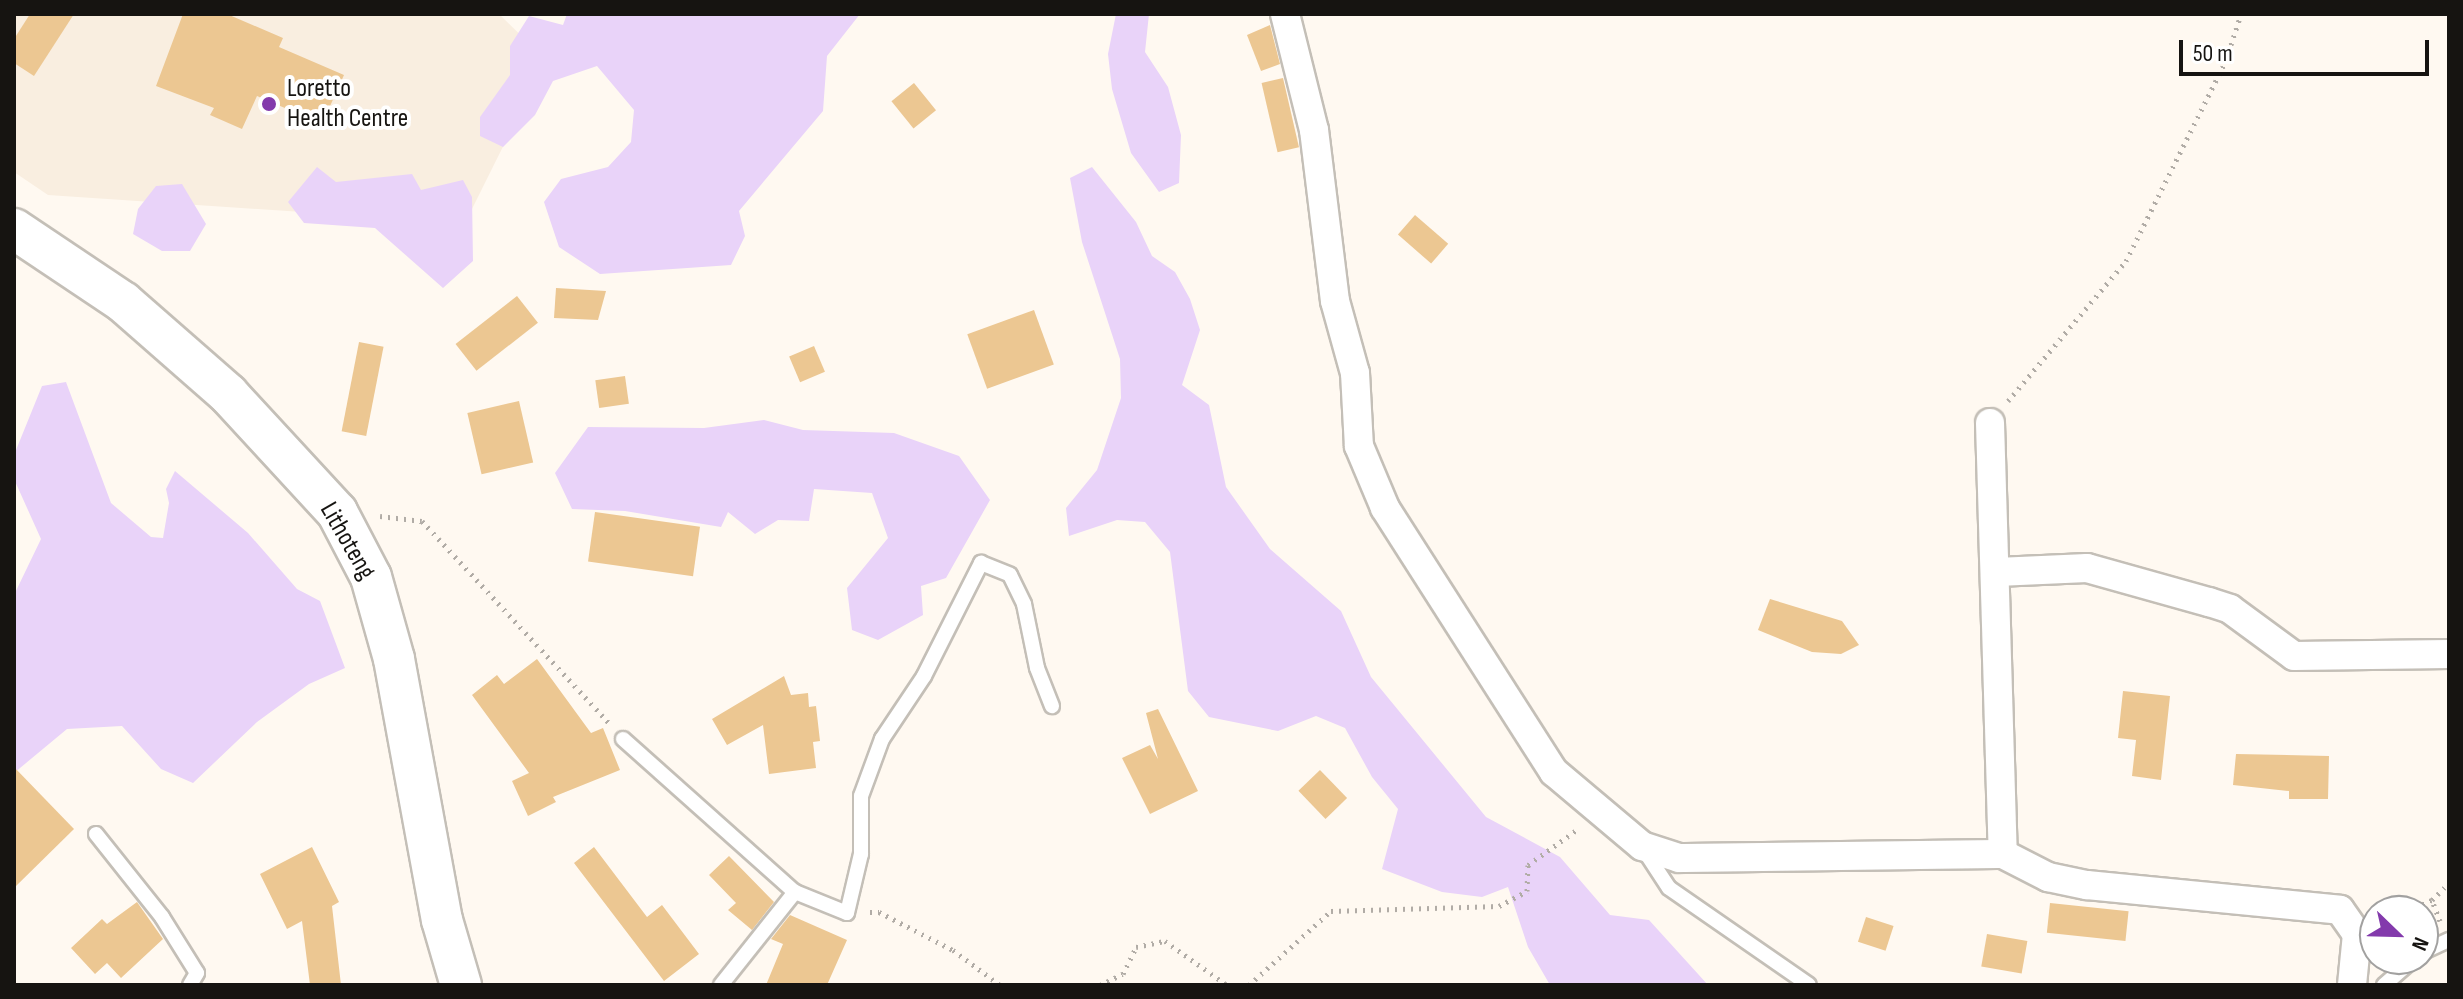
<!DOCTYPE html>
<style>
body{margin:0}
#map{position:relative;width:2463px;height:999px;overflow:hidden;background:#fff9f1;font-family:"Sofia Sans Condensed",sans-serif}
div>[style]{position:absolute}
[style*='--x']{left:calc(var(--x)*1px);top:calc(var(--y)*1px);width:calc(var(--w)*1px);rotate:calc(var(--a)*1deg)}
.built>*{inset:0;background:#f9eee0}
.green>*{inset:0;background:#e9d3f9}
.building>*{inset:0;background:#ecc792;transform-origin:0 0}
.path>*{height:5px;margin-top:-2.5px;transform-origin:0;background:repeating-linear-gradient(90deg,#b1aca6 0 2px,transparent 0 8px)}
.roads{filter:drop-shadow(2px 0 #c4bfb7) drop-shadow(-2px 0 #c4bfb7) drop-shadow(0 2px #c4bfb7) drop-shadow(0 -2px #c4bfb7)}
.lane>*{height:14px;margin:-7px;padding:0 7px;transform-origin:7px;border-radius:7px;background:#fff}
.street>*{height:28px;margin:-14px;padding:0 14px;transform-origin:14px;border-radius:14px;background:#fff}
.secondary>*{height:40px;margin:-20px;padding:0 20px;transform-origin:20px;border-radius:20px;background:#fff}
.dots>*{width:22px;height:22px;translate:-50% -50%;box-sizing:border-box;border:4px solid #fff;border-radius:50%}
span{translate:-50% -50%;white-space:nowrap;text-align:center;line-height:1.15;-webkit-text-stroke:8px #fff;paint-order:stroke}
.poi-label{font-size:26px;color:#161411}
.left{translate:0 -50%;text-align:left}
.street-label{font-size:26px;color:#161411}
.frame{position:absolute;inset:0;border:16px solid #161411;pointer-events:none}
.north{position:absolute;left:2359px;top:895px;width:80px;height:80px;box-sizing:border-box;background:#fff;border:2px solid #a2a1a0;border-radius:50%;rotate:113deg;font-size:22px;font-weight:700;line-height:32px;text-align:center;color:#161411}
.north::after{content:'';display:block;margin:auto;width:28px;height:36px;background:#833aac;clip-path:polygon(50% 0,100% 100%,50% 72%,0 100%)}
.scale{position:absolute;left:2179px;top:40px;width:250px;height:36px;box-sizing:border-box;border:4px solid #161411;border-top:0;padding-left:10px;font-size:24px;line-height:28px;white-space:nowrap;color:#161411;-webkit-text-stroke:6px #fff;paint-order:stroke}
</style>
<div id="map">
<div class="built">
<div style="clip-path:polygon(14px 14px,499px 14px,546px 60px,465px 223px,48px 195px,14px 172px)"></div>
</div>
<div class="green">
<div style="clip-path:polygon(567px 14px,860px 14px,827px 56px,823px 111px,739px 211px,745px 236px,731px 265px,600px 274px,559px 247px,544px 202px,561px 179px,608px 167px,631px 142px,634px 110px,597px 66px,553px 81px,535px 115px,503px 147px,480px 136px,480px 117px,510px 75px,510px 46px,529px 16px,563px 25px)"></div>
<div style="clip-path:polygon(1116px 14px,1149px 14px,1145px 52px,1168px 87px,1181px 135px,1179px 183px,1159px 192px,1131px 153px,1112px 89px,1108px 54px)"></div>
<div style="clip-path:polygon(317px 167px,336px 182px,412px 174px,421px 190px,463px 180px,472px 197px,473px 261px,443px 288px,375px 228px,304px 223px,288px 202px)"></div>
<div style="clip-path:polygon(1092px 167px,1136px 222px,1152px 256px,1175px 272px,1190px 299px,1200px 330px,1182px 385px,1209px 405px,1226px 487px,1270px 549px,1341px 611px,1371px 677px,1486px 817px,1560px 857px,1610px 915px,1649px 920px,1708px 985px,1550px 985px,1528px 947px,1508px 887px,1482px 897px,1442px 892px,1382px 869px,1398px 809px,1372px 777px,1345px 728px,1316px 716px,1278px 731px,1209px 717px,1188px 691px,1170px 552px,1145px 522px,1117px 520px,1069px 536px,1066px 508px,1097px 470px,1121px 398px,1120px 359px,1082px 242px,1070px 178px)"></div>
<div style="clip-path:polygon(182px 184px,206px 224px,190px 251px,162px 251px,133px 234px,138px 209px,156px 186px)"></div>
<div style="clip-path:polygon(66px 382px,111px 503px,151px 537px,163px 538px,169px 503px,166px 489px,175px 471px,248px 533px,297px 589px,320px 601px,345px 668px,309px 684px,257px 722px,193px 783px,161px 769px,122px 726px,67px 729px,14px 773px,14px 595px,41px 539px,14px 479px,14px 455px,42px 386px)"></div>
<div style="clip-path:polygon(764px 420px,803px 430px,894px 433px,959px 456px,990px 500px,946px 578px,921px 586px,923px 615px,878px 640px,852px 630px,847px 588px,888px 538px,872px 493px,814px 489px,809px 521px,778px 520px,755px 534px,728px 512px,721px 527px,625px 511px,572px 509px,555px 473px,588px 427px,704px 428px)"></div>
</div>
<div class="building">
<div style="clip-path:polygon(30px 14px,74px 14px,34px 76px,14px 63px,14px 39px)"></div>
<div style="clip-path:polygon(183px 14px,227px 14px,283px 38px,279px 47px,344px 75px,322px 124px,257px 96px,242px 129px,210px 115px,214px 108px,156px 86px)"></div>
<div style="clip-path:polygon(1270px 25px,1280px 64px,1261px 71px,1247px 35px)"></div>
<div style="left:1283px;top:78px;width:71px;height:22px;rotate:77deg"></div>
<div style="left:914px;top:83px;width:35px;height:29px;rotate:51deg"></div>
<div style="left:1415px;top:215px;width:44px;height:26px;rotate:41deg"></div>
<div style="clip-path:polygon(556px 288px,606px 291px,598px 320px,554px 318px)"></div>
<div style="left:517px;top:296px;width:34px;height:78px;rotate:52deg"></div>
<div style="left:1034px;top:310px;width:58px;height:71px;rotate:70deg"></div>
<div style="left:359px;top:342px;width:25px;height:91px;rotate:11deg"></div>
<div style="left:814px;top:346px;width:28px;height:27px;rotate:67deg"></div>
<div style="left:625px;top:376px;width:28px;height:30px;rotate:82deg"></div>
<div style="left:519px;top:401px;width:63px;height:53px;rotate:77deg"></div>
<div style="left:595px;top:512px;width:106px;height:50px;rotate:8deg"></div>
<div style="clip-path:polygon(1770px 599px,1842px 621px,1859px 645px,1841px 654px,1812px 652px,1758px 630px)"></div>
<div style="clip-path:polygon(537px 659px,591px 733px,603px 728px,620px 770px,553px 797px,556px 802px,528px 816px,512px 781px,529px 773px,472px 695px,497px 675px,504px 684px)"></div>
<div style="clip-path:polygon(784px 676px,791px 695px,808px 693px,809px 707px,816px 706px,820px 741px,813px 742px,816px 768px,769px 774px,763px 725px,727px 745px,712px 719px)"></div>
<div style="clip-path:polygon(2123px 691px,2170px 696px,2161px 780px,2132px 776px,2136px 740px,2118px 738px)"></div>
<div style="clip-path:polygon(1158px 709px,1198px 791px,1150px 814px,1122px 758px,1150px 745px,1158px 759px,1146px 713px)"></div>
<div style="clip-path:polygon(2236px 754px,2329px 756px,2328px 799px,2289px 799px,2289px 791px,2233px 785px)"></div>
<div style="clip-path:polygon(14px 767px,74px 829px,14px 888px)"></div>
<div style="left:1320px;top:770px;width:39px;height:30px;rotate:46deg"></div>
<div style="clip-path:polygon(312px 847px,339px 902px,332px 906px,341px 985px,310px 985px,302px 921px,287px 929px,260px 874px)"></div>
<div style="clip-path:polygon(594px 847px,647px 917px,662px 905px,699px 954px,664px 981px,574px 863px)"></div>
<div style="clip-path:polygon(729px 856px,774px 902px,752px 930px,728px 910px,736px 903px,709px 875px)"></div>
<div style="clip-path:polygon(137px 902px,163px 939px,121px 978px,107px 963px,95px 974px,71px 948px,102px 919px,107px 924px)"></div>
<div style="left:2050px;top:903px;width:79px;height:30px;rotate:6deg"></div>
<div style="clip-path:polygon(790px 915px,847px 940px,827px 985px,766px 985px,783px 944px,771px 939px)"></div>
<div style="left:1866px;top:917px;width:29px;height:26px;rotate:18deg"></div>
<div style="left:1987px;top:934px;width:41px;height:33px;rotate:10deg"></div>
</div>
<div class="path">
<div style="--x:2008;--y:401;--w:183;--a:-49.9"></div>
<div style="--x:2126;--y:261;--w:225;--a:-63.5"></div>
<div style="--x:2226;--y:60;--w:48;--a:-71.9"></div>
<div style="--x:380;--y:516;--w:42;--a:6.8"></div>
<div style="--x:422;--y:521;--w:275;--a:47.2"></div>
<div style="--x:2408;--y:911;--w:26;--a:-25"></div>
<div style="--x:870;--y:912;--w:9;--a:0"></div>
<div style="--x:879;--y:912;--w:83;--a:27.2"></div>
<div style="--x:953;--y:950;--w:59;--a:36.7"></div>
<div style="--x:2440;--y:921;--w:22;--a:-111"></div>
<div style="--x:2432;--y:900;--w:24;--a:-45"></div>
<div style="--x:1100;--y:985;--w:25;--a:-26"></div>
<div style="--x:1123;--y:974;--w:30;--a:-64"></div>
<div style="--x:1136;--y:947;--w:30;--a:-12"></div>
<div style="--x:1165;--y:941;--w:76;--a:35.4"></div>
<div style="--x:1249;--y:985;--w:110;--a:-42.1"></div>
<div style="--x:1331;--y:911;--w:168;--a:-1.7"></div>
<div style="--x:1499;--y:906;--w:32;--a:-28"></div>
<div style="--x:1527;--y:891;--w:26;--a:-88"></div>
<div style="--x:1528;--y:865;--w:62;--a:-35.8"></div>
</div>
<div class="roads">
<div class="lane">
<div style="--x:623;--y:739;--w:230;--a:41.7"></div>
<div style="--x:795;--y:892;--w:56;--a:22"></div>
<div style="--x:847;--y:913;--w:61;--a:-76.7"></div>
<div style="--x:861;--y:854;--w:58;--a:-90"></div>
<div style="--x:861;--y:796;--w:61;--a:-69.8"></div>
<div style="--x:882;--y:739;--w:76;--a:-56.3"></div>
<div style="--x:924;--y:676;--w:127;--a:-63.2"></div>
<div style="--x:981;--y:563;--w:31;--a:22"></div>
<div style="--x:1010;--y:575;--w:32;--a:64"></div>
<div style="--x:1024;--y:604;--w:65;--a:78.5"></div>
<div style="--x:1037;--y:668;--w:41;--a:68.5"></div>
<div style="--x:96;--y:834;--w:106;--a:51.5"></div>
<div style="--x:162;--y:917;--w:66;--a:58"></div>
<div style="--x:197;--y:973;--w:14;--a:120"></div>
<div style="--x:1644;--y:850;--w:45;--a:56.7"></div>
<div style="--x:1669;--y:888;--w:170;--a:34.7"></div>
<div style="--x:2423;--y:952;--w:29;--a:-25"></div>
<div style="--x:721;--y:985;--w:119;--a:-51.5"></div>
<div style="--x:2384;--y:985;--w:40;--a:-41"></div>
</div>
<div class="street">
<div style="--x:1285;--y:14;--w:120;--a:76"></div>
<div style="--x:1314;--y:130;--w:172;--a:83"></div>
<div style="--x:1335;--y:301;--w:75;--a:74.5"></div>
<div style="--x:1355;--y:373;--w:73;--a:86.9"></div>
<div style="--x:1359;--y:446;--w:67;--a:67.2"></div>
<div style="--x:1385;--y:508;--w:313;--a:57.4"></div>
<div style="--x:1554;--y:772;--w:115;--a:40.1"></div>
<div style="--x:1642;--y:846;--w:39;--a:18"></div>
<div style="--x:1679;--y:858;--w:324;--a:-0.7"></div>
<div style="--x:1990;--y:423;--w:431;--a:88.3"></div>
<div style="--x:2003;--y:854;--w:51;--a:27.1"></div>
<div style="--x:2048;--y:877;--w:40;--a:12"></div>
<div style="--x:2087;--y:885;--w:254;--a:5.6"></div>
<div style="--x:2340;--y:910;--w:29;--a:55"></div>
<div style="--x:2357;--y:934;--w:51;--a:95.6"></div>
<div style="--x:1997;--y:572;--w:90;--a:-2.5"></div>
<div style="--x:2087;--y:568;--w:127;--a:15.6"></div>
<div style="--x:2209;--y:602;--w:22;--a:18"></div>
<div style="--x:2230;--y:609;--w:79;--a:36.3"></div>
<div style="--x:2294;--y:656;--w:155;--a:-0.7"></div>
</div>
<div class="secondary">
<div style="--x:14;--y:229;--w:131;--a:33.8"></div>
<div style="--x:123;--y:302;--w:140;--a:41.2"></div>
<div style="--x:228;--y:394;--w:161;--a:47.3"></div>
<div style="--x:337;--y:512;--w:73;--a:62.4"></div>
<div style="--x:371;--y:577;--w:85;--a:74.3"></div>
<div style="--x:394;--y:659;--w:265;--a:79.6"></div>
<div style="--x:442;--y:920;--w:68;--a:73.7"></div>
</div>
</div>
<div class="dots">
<div style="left:269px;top:104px;background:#833aac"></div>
</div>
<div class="poi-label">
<span class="left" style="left:287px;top:104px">Loretto<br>Health Centre</span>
</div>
<div class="street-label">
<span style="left:347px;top:541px;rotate:60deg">Lithoteng</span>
</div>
<div class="frame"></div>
<div class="north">N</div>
<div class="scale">50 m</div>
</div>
